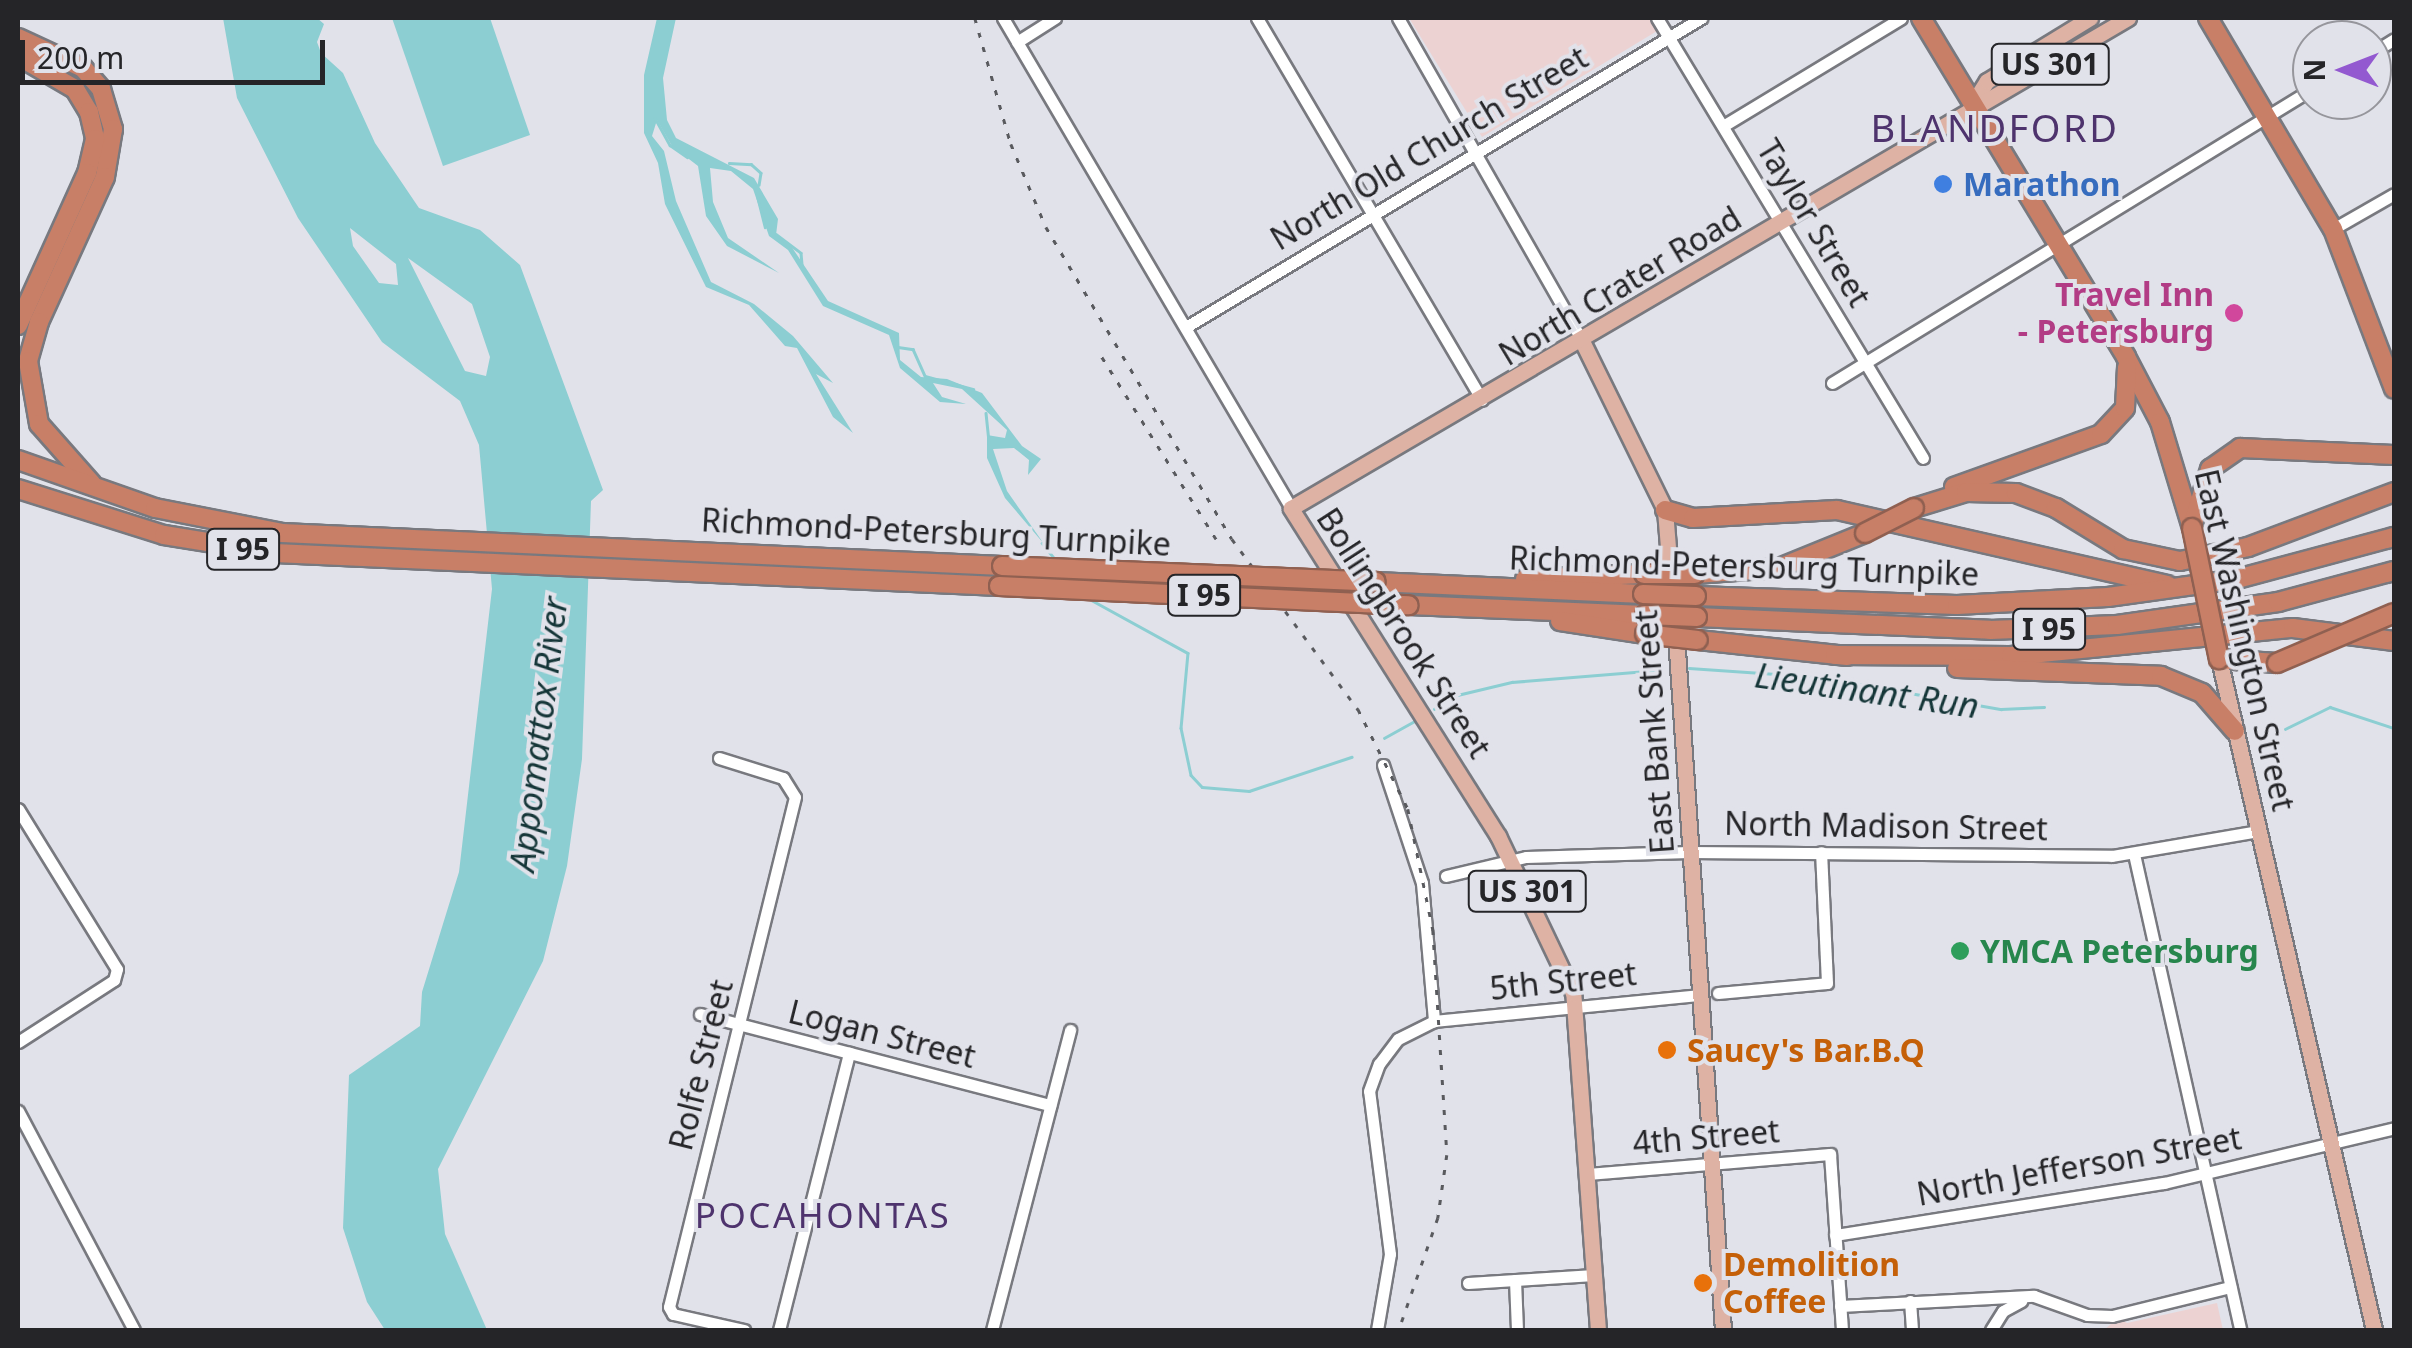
<!DOCTYPE html>
<style>
body{margin:0}
#map{position:relative;width:2412px;height:1348px;overflow:hidden;background:#e1e2ea;font-family:"Noto Sans",sans-serif}
div>[style]{position:absolute}
[style*='--x']{left:calc(var(--x)*1px);top:calc(var(--y)*1px);width:calc(var(--w)*1px);rotate:calc(var(--a)*1deg)}
.education>*{inset:0;background:#ecd2d2}
.water>*{inset:0;background:#8cced2}
.stream>*{height:2.5px;margin:-1.25px;padding:0 1.25px;transform-origin:1.25px;border-radius:1.25px;background:#8cced2}
.roads{filter:drop-shadow(2px 0 #78797f) drop-shadow(-2px 0 #78797f) drop-shadow(0 2px #78797f) drop-shadow(0 -2px #78797f)}
.minor>*{height:11px;margin:-5.5px;padding:0 5.5px;transform-origin:5.5px;border-radius:5.5px;background:#fff}
.major>*{height:15px;margin:-7.5px;padding:0 7.5px;transform-origin:7.5px;border-radius:7.5px;background:#deb2a4}
.highway>*{height:18px;margin:-9px;padding:0 9px;transform-origin:9px;border-radius:9px;background:#c87f67}
.rail>*{height:2.5px;margin-top:-1.25px;transform-origin:0;background:repeating-linear-gradient(90deg,#595a5e 0 5px,transparent 0 15px)}
.bridges{filter:drop-shadow(2px 0 #8f6051) drop-shadow(-2px 0 #8f6051) drop-shadow(0 2px #8f6051) drop-shadow(0 -2px #8f6051)}
.highway-bridge>*{height:18px;margin:-9px;padding:0 9px;transform-origin:9px;border-radius:9px;background:#c87f67}
.dots>*{width:28px;height:28px;translate:-50% -50%;box-sizing:border-box;border:5px solid #e1e2ea;border-radius:50%}
span{translate:-50% -50%;white-space:nowrap;text-align:center;line-height:1.15;-webkit-text-stroke:8px #e1e2ea;paint-order:stroke}
.shield-label span{padding:2px 8px;background:#e1e2ea;border:2px solid;border-radius:8px;-webkit-text-stroke-width:0}
.shield-label{font-size:30px;color:#252528;font-weight:700}
.street-label{font-size:32px;color:#252528}
.shop-label{font-size:32px;color:#366cbe;font-weight:700}
.left{translate:0 -50%;text-align:left}
.hotel-label{font-size:32px;color:#b23c85;font-weight:700}
.right{translate:-100% -50%;text-align:right}
.leisure-label{font-size:32px;color:#27864d;font-weight:700}
.food-label{font-size:32px;color:#c56008;font-weight:700}
.water-label{font-size:35px;color:#153638;font-style:italic}
.neighbourhood-label{font-size:35px;color:#4e336d;letter-spacing:2.5px}
.quarter-label{font-size:38px;color:#4e336d;letter-spacing:2.5px}
.frame{position:absolute;inset:0;border:20px solid #252528;pointer-events:none}
.north{position:absolute;left:2292px;top:20px;width:100px;height:100px;box-sizing:border-box;background:#e1e2ea;border:2px solid #96969c;border-radius:50%;rotate:270deg;font-size:28px;font-weight:700;line-height:40px;text-align:center;color:#252528}
.north::after{content:'';display:block;margin:auto;width:35px;height:45px;background:#9359d0;clip-path:polygon(50% 0,100% 100%,50% 72%,0 100%)}
.scale{position:absolute;left:20px;top:40px;width:305px;height:45px;box-sizing:border-box;border:5px solid #252528;border-top:0;padding-left:12px;font-size:30px;line-height:35px;white-space:nowrap;color:#252528;-webkit-text-stroke:8px #e1e2ea;paint-order:stroke}
</style>
<div id="map">
<div class="education">
<div style="clip-path:polygon(1409px 18px,1649px 18px,1657px 31px,1482px 137px)"></div>
<div style="clip-path:polygon(2217px 1303px,2223px 1330px,2104px 1330px,2118px 1318px,2127px 1323px)"></div>
</div>
<div class="water">
<div style="clip-path:polygon(evenodd,223px 18px,317px 18px,324px 24px,317px 42px,321px 53px,343px 73px,375px 143px,419px 208px,480px 230px,520px 265px,603px 490px,591px 501px,582px 759px,567px 866px,543px 961px,438px 1169px,445px 1234px,487px 1330px,385px 1330px,367px 1302px,343px 1228px,349px 1075px,420px 1026px,422px 992px,459px 872px,492px 589px,479px 445px,460px 401px,382px 342px,298px 218px,237px 98px,223px 18px,350px 228px,396px 264px,398px 285px,379px 283px,353px 246px,350px 228px,223px 18px,408px 258px,472px 304px,490px 357px,486px 376px,465px 371px,408px 258px)"></div>
<div style="clip-path:polygon(392px 18px,490px 18px,530px 135px,443px 166px)"></div>
<div style="clip-path:polygon(657px 18px,676px 18px,663px 78px,667px 120px,676px 138px,754px 178px,778px 219px,776px 235px,789px 243px,828px 301px,899px 333px,900px 360px,921px 377px,947px 379px,982px 393px,1022px 446px,1041px 459px,1028px 475px,1029px 460px,1014px 448px,993px 449px,1007px 491px,1044px 544px,1005px 498px,987px 458px,987px 435px,1005px 438px,1007px 430px,962px 389px,933px 383px,942px 397px,966px 404px,940px 402px,900px 368px,889px 335px,823px 306px,788px 250px,769px 236px,753px 189px,731px 171px,710px 168px,713px 202px,728px 238px,779px 273px,727px 246px,706px 216px,698px 166px,672px 146px,657px 120px,652px 136px,664px 151px,676px 201px,711px 282px,754px 304px,793px 336px,833px 383px,816px 374px,853px 433px,833px 417px,797px 348px,785px 346px,749px 305px,706px 287px,665px 204px,658px 163px,644px 133px,644px 75px)"></div>
</div>
<div class="stream">
<div style="--x:655;--y:118;--w:31;--a:61"></div>
<div style="--x:670;--y:145;--w:21;--a:35"></div>
<div style="--x:729;--y:163;--w:22;--a:3"></div>
<div style="--x:751;--y:164;--w:13;--a:42"></div>
<div style="--x:761;--y:173;--w:12;--a:99"></div>
<div style="--x:758;--y:198;--w:30;--a:76"></div>
<div style="--x:776;--y:234;--w:31;--a:37"></div>
<div style="--x:801;--y:253;--w:11;--a:85"></div>
<div style="--x:898;--y:347;--w:15;--a:8"></div>
<div style="--x:913;--y:349;--w:30;--a:66"></div>
<div style="--x:925;--y:376;--w:50;--a:15.2"></div>
<div style="--x:986;--y:413;--w:31;--a:84"></div>
<div style="--x:1042;--y:543;--w:22;--a:51"></div>
<div style="--x:1086;--y:597;--w:116;--a:28.8"></div>
<div style="--x:1188;--y:653;--w:75;--a:95.3"></div>
<div style="--x:1181;--y:728;--w:48;--a:78"></div>
<div style="--x:1191;--y:775;--w:16;--a:47"></div>
<div style="--x:1202;--y:787;--w:47;--a:4.9"></div>
<div style="--x:1249;--y:791;--w:108;--a:-18.4"></div>
<div style="--x:1689;--y:668;--w:130;--a:4"></div>
<div style="--x:1819;--y:677;--w:185;--a:10"></div>
<div style="--x:2001;--y:709;--w:43;--a:-2.7"></div>
<div style="--x:1434;--y:709;--w:19;--a:-39"></div>
<div style="--x:1449;--y:697;--w:65;--a:-13.4"></div>
<div style="--x:1512;--y:682;--w:147;--a:-4.7"></div>
<div style="--x:2285;--y:729;--w:50;--a:-26.1"></div>
<div style="--x:2330;--y:707;--w:67;--a:18.2"></div>
<div style="--x:1384;--y:738;--w:35;--a:-29"></div>
</div>
<div class="roads">
<div class="minor">
<div style="--x:1003;--y:18;--w:568;--a:59.55"></div>
<div style="--x:1257;--y:18;--w:443;--a:59.5"></div>
<div style="--x:1398;--y:18;--w:372;--a:60.3"></div>
<div style="--x:1657;--y:18;--w:514;--a:58.85"></div>
<div style="--x:1017;--y:42;--w:45;--a:-32.3"></div>
<div style="--x:2372;--y:53;--w:26;--a:-32"></div>
<div style="--x:1723;--y:126;--w:208;--a:-31.2"></div>
<div style="--x:2333;--y:229;--w:70;--a:-29.8"></div>
<div style="--x:1186;--y:327;--w:601;--a:-30.96"></div>
<div style="--x:1832;--y:383;--w:563;--a:-31.49"></div>
<div style="--x:719;--y:758;--w:67;--a:17.4"></div>
<div style="--x:783;--y:778;--w:22;--a:58"></div>
<div style="--x:795;--y:797;--w:525;--a:103.88"></div>
<div style="--x:669;--y:1307;--w:8;--a:60"></div>
<div style="--x:673;--y:1314;--w:73;--a:12.7"></div>
<div style="--x:1383;--y:765;--w:124;--a:71.7"></div>
<div style="--x:1422;--y:883;--w:139;--a:85"></div>
<div style="--x:18;--y:809;--w:188;--a:58.3"></div>
<div style="--x:117;--y:969;--w:11;--a:105"></div>
<div style="--x:114;--y:980;--w:114;--a:147.1"></div>
<div style="--x:2134;--y:854;--w:488;--a:77.4"></div>
<div style="--x:1446;--y:876;--w:82;--a:-13.4"></div>
<div style="--x:1526;--y:857;--w:163;--a:-1.8"></div>
<div style="--x:1689;--y:852;--w:423;--a:0.5"></div>
<div style="--x:2112;--y:856;--w:149;--a:-9.7"></div>
<div style="--x:1718;--y:993;--w:109;--a:-5.2"></div>
<div style="--x:1827;--y:983;--w:131;--a:-92.6"></div>
<div style="--x:700;--y:1014;--w:362;--a:14.6"></div>
<div style="--x:18;--y:1111;--w:248;--a:62.1"></div>
<div style="--x:1587;--y:1174;--w:244;--a:-4.7"></div>
<div style="--x:1830;--y:1154;--w:176;--a:86.1"></div>
<div style="--x:1835;--y:1235;--w:333;--a:-9"></div>
<div style="--x:2164;--y:1183;--w:236;--a:-13.4"></div>
<div style="--x:1515;--y:1280;--w:50;--a:87.7"></div>
<div style="--x:1468;--y:1283;--w:126;--a:-3.6"></div>
<div style="--x:1910;--y:1301;--w:29;--a:86"></div>
<div style="--x:1840;--y:1306;--w:194;--a:-3"></div>
<div style="--x:2034;--y:1296;--w:56;--a:19.7"></div>
<div style="--x:2087;--y:1315;--w:25;--a:2"></div>
<div style="--x:2112;--y:1316;--w:122;--a:-13.8"></div>
<div style="--x:779;--y:1330;--w:286;--a:-75.8"></div>
<div style="--x:992;--y:1330;--w:310;--a:-75.4"></div>
<div style="--x:1377;--y:1330;--w:77;--a:-80.3"></div>
<div style="--x:1390;--y:1254;--w:164;--a:-97.3"></div>
<div style="--x:1369;--y:1091;--w:29;--a:-70"></div>
<div style="--x:1379;--y:1064;--w:31;--a:-53"></div>
<div style="--x:1398;--y:1039;--w:40;--a:-26.6"></div>
<div style="--x:1434;--y:1021;--w:265;--a:-5.6"></div>
<div style="--x:1991;--y:1330;--w:22;--a:-58"></div>
<div style="--x:2003;--y:1311;--w:21;--a:-29"></div>
</div>
<div class="major">
<div style="--x:1973;--y:103;--w:26;--a:-58"></div>
<div style="--x:1987;--y:81;--w:121;--a:-31.5"></div>
<div style="--x:1582;--y:341;--w:188;--a:63.8"></div>
<div style="--x:1665;--y:510;--w:74;--a:85.4"></div>
<div style="--x:1674;--y:606;--w:726;--a:86.13"></div>
<div style="--x:2219;--y:659;--w:689;--a:76.99"></div>
<div style="--x:1598;--y:1330;--w:338;--a:-94.2"></div>
<div style="--x:1573;--y:993;--w:174;--a:-115.5"></div>
<div style="--x:1498;--y:836;--w:388;--a:-122.3"></div>
<div style="--x:1291;--y:508;--w:970;--a:-30.35"></div>
</div>
<div class="highway">
<div style="--x:1921;--y:18;--w:396;--a:58.8"></div>
<div style="--x:2126;--y:357;--w:73;--a:62.4"></div>
<div style="--x:2160;--y:422;--w:111;--a:73.2"></div>
<div style="--x:2208;--y:18;--w:245;--a:59.4"></div>
<div style="--x:2333;--y:229;--w:171;--a:69.1"></div>
<div style="--x:18;--y:38;--w:72;--a:24.8"></div>
<div style="--x:83;--y:68;--w:28;--a:49"></div>
<div style="--x:101;--y:89;--w:42;--a:73.3"></div>
<div style="--x:113;--y:129;--w:49;--a:99.5"></div>
<div style="--x:105;--y:177;--w:159;--a:114.5"></div>
<div style="--x:39;--y:322;--w:41;--a:105.8"></div>
<div style="--x:28;--y:361;--w:64;--a:80.1"></div>
<div style="--x:39;--y:424;--w:80;--a:48.5"></div>
<div style="--x:18;--y:56;--w:66;--a:30.1"></div>
<div style="--x:75;--y:89;--w:27;--a:59"></div>
<div style="--x:89;--y:112;--w:28;--a:77"></div>
<div style="--x:95;--y:139;--w:35;--a:103"></div>
<div style="--x:87;--y:173;--w:167;--a:114.4"></div>
<div style="--x:18;--y:460;--w:145;--a:19.3"></div>
<div style="--x:155;--y:508;--w:129;--a:11.1"></div>
<div style="--x:282;--y:533;--w:721;--a:2.62"></div>
<div style="--x:1954;--y:487;--w:156;--a:-19.8"></div>
<div style="--x:2101;--y:434;--w:35;--a:-47"></div>
<div style="--x:2125;--y:408;--w:41;--a:-87.2"></div>
<div style="--x:18;--y:489;--w:153;--a:17.5"></div>
<div style="--x:164;--y:535;--w:112;--a:9.2"></div>
<div style="--x:275;--y:553;--w:725;--a:2.61"></div>
<div style="--x:1914;--y:508;--w:54;--a:-17.1"></div>
<div style="--x:1966;--y:492;--w:50;--a:1.1"></div>
<div style="--x:2016;--y:493;--w:43;--a:20.6"></div>
<div style="--x:2056;--y:508;--w:79;--a:31.5"></div>
<div style="--x:2123;--y:549;--w:58;--a:11.9"></div>
<div style="--x:2180;--y:561;--w:69;--a:-11.6"></div>
<div style="--x:2248;--y:547;--w:156;--a:-20.6"></div>
<div style="--x:1665;--y:510;--w:29;--a:16"></div>
<div style="--x:1693;--y:518;--w:144;--a:-3.2"></div>
<div style="--x:1837;--y:510;--w:339;--a:12.8"></div>
<div style="--x:2193;--y:523;--w:57;--a:-72.5"></div>
<div style="--x:2210;--y:469;--w:37;--a:-35"></div>
<div style="--x:2240;--y:448;--w:154;--a:2.6"></div>
<div style="--x:1695;--y:574;--w:84;--a:-4.1"></div>
<div style="--x:1779;--y:568;--w:93;--a:-22.1"></div>
<div style="--x:1525;--y:579;--w:119;--a:-2.4"></div>
<div style="--x:1376;--y:582;--w:267;--a:2.6"></div>
<div style="--x:1696;--y:596;--w:261;--a:2"></div>
<div style="--x:1957;--y:605;--w:151;--a:-3"></div>
<div style="--x:2108;--y:597;--w:130;--a:-7.9"></div>
<div style="--x:2237;--y:579;--w:163;--a:-15"></div>
<div style="--x:1409;--y:605;--w:236;--a:2.4"></div>
<div style="--x:1697;--y:617;--w:293;--a:2.5"></div>
<div style="--x:1990;--y:630;--w:127;--a:-2.3"></div>
<div style="--x:2117;--y:625;--w:163;--a:-8.1"></div>
<div style="--x:2278;--y:602;--w:120;--a:-15"></div>
<div style="--x:1560;--y:621;--w:86;--a:8.7"></div>
<div style="--x:1698;--y:640;--w:150;--a:6.1"></div>
<div style="--x:1835;--y:655;--w:176;--a:0.3"></div>
<div style="--x:2011;--y:656;--w:283;--a:-5.7"></div>
<div style="--x:2293;--y:628;--w:102;--a:7.3"></div>
<div style="--x:2219;--y:659;--w:58;--a:3.9"></div>
<div style="--x:1957;--y:668;--w:204;--a:2.2"></div>
<div style="--x:2161;--y:676;--w:44;--a:22.5"></div>
<div style="--x:2202;--y:693;--w:50;--a:49"></div>
</div>
</div>
<div class="rail">
<div style="--x:975;--y:18;--w:131;--a:74.1"></div>
<div style="--x:1011;--y:144;--w:90;--a:67.1"></div>
<div style="--x:1046;--y:227;--w:363;--a:59.2"></div>
<div style="--x:1232;--y:539;--w:212;--a:53.5"></div>
<div style="--x:1358;--y:709;--w:112;--a:63.4"></div>
<div style="--x:1408;--y:809;--w:124;--a:78.3"></div>
<div style="--x:1433;--y:930;--w:225;--a:86.4"></div>
<div style="--x:1447;--y:1155;--w:64;--a:98.1"></div>
<div style="--x:1438;--y:1218;--w:119;--a:109.2"></div>
<div style="--x:1102;--y:357;--w:215;--a:57.9"></div>
</div>
<div class="bridges">
<div class="highway-bridge">
<div style="--x:2192;--y:528;--w:134;--a:78.4"></div>
<div style="--x:1865;--y:533;--w:55;--a:-27"></div>
<div style="--x:1002;--y:566;--w:374;--a:2.4"></div>
<div style="--x:1644;--y:574;--w:51;--a:0"></div>
<div style="--x:999;--y:586;--w:410;--a:2.7"></div>
<div style="--x:1643;--y:594;--w:53;--a:2.2"></div>
<div style="--x:1645;--y:615;--w:52;--a:2.2"></div>
<div style="--x:1645;--y:634;--w:53;--a:6.5"></div>
<div style="--x:2277;--y:663;--w:127;--a:-23.1"></div>
</div>
</div>
<div class="dots">
<div style="left:1943px;top:184px;background:#3f7fe0"></div>
<div style="left:2234px;top:313px;background:#d1479c"></div>
<div style="left:1960px;top:951px;background:#2e9e5b"></div>
<div style="left:1667px;top:1050px;background:#e8710a"></div>
<div style="left:1703px;top:1283px;background:#e8710a"></div>
</div>
<div class="shield-label">
<span style="left:2050px;top:64px">US 301</span>
<span style="left:243px;top:549px">I 95</span>
<span style="left:1204px;top:595px">I 95</span>
<span style="left:2049px;top:629px">I 95</span>
<span style="left:1527px;top:891px">US 301</span>
</div>
<div class="street-label">
<span style="left:1429px;top:148px;rotate:-31deg">North Old Church Street</span>
<span style="left:1814px;top:223px;rotate:59deg">Taylor Street</span>
<span style="left:1620px;top:286px;rotate:-31deg">North Crater Road</span>
<span style="left:936px;top:532px;rotate:3deg">Richmond-Petersburg Turnpike</span>
<span style="left:1744px;top:566px;rotate:2deg">Richmond-Petersburg Turnpike</span>
<span style="left:1404px;top:633px;rotate:57deg">Bollingbrook Street</span>
<span style="left:2245px;top:640px;rotate:77deg">East Washington Street</span>
<span style="left:1654px;top:732px;rotate:-94deg">East Bank Street</span>
<span style="left:1886px;top:826px;rotate:1deg">North Madison Street</span>
<span style="left:1563px;top:981px;rotate:-6deg">5th Street</span>
<span style="left:882px;top:1034px;rotate:14deg">Logan Street</span>
<span style="left:701px;top:1065px;rotate:-76deg">Rolfe Street</span>
<span style="left:1706px;top:1137px;rotate:-5deg">4th Street</span>
<span style="left:2079px;top:1166px;rotate:-10deg">North Jefferson Street</span>
</div>
<div class="shop-label">
<span class="left" style="left:1963px;top:184px">Marathon</span>
</div>
<div class="hotel-label">
<span class="right" style="left:2214px;top:313px">Travel Inn<br>- Petersburg</span>
</div>
<div class="leisure-label">
<span class="left" style="left:1980px;top:951px">YMCA Petersburg</span>
</div>
<div class="food-label">
<span class="left" style="left:1687px;top:1050px">Saucy's Bar.B.Q</span>
<span class="left" style="left:1723px;top:1283px">Demolition<br>Coffee</span>
</div>
<div class="water-label">
<span style="left:1867px;top:690px;rotate:8deg">Lieutinant Run</span>
<span style="left:538px;top:734px;rotate:-83deg">Appomattox River</span>
</div>
<div class="neighbourhood-label">
<span style="left:823px;top:1215px">POCAHONTAS</span>
</div>
<div class="quarter-label">
<span style="left:1995px;top:128px">BLANDFORD</span>
</div>
<div class="frame"></div>
<div class="north">N</div>
<div class="scale">200 m</div>
</div>
